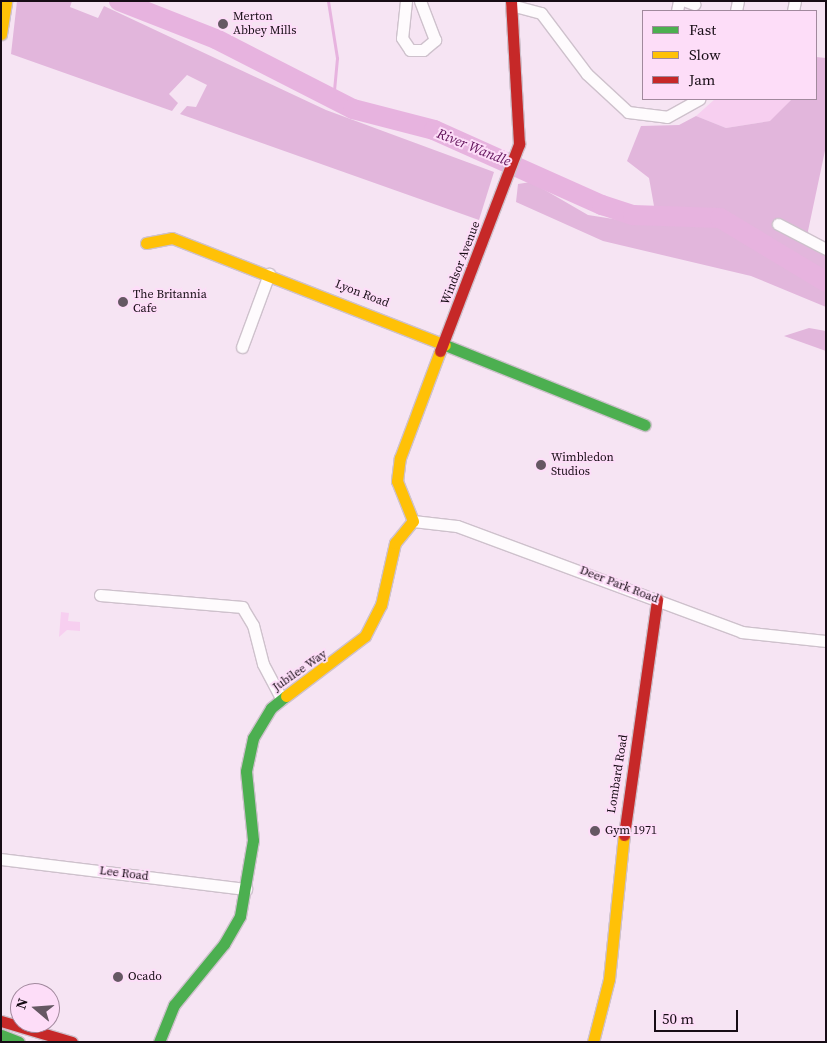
<!DOCTYPE html>
<style>
body{margin:0}
#map{position:relative;width:827px;height:1043px;overflow:hidden;background:#f6e4f3;font-family:"Source Serif 4",serif}
div>[style]{position:absolute}
[style*='--x']{left:calc(var(--x)*1px);top:calc(var(--y)*1px);width:calc(var(--w)*1px);rotate:calc(var(--a)*1deg)}
.green>*{inset:0;background:#f7cff0}
.forest>*{inset:0;background:#e2b6dc}
.stream>*{height:3px;margin:-1.5px;padding:0 1.5px;transform-origin:1.5px;border-radius:1.5px;background:#e7b3df}
.river>*{height:20px;margin:-10px;padding:0 10px;transform-origin:10px;border-radius:10px;background:#e7b3df}
.roads{filter:drop-shadow(1px 0 #cec1cc) drop-shadow(-1px 0 #cec1cc) drop-shadow(0 1px #cec1cc) drop-shadow(0 -1px #cec1cc)}
.street>*{height:11px;margin:-5.5px;padding:0 5.5px;transform-origin:5.5px;border-radius:5.5px;background:#fefbfd}
.fast>*{height:11px;margin:-5.5px;padding:0 5.5px;transform-origin:5.5px;border-radius:5.5px;background:#4caf50}
.slow>*{height:11px;margin:-5.5px;padding:0 5.5px;transform-origin:5.5px;border-radius:5.5px;background:#ffc107}
.jam>*{height:11px;margin:-5.5px;padding:0 5.5px;transform-origin:5.5px;border-radius:5.5px;background:#c62828}
.dots>*{width:14px;height:14px;translate:-50% -50%;box-sizing:border-box;border:2px solid #fdddf8;border-radius:50%}
span{translate:-50% -50%;white-space:nowrap;text-align:center;line-height:1.15;-webkit-text-stroke:4px #fdddf8;paint-order:stroke}
.poi-label{font-size:12px;color:#170c15}
.left{translate:0 -50%;text-align:left}
.street-label{font-size:12px;color:#170c15}
.water-label{font-size:14px;color:#61125a;font-style:italic}
.frame{position:absolute;inset:0;border:2px solid #170c15;pointer-events:none}
.legend{position:absolute;left:642px;top:10px;width:175px;height:90px;box-sizing:border-box;background:#fdddf8;border:1px solid #a1899d;margin:0;padding:6px 9px;list-style:none;font-size:15px;color:#170c15}
.legend li{display:flex;align-items:center;gap:10px;height:25px}
.legend b{width:25px;border:1px solid #a1899d}
.north{position:absolute;left:10px;top:983px;width:50px;height:50px;box-sizing:border-box;background:#fdddf8;border:1px solid #a1899d;border-radius:50%;rotate:288deg;font-size:14px;font-weight:700;line-height:20px;text-align:center;color:#170c15}
.north::after{content:'';display:block;margin:auto;width:18px;height:22px;background:#655863;clip-path:polygon(50% 0,100% 100%,50% 72%,0 100%)}
.scale{position:absolute;left:654px;top:1010px;width:84px;height:22px;box-sizing:border-box;border:2px solid #170c15;border-top:0;padding-left:6px;font-size:15px;line-height:18px;white-space:nowrap;color:#170c15;-webkit-text-stroke:4px #fdddf8;paint-order:stroke}
</style>
<div id="map">
<div class="green">
<div style="clip-path:polygon(715px 99px,792px 99px,771px 121px,726px 128px,696px 116px)"></div>
<div style="clip-path:polygon(61px 612px,69px 613px,68px 621px,80px 622px,80px 631px,67px 630px,59px 637px)"></div>
</div>
<div class="forest">
<div style="clip-path:polygon(17px 1px,72px 1px,70px 7px,98px 18px,104px 6px,326px 110px,494px 172px,479px 220px,180px 114px,187px 106px,196px 107px,207px 85px,187px 75px,169px 94px,178px 103px,172px 111px,11px 54px)"></div>
<div style="clip-path:polygon(816px 57px,826px 58px,826px 146px,808px 231px,810px 244px,826px 252px,826px 307px,751px 276px,603px 241px,516px 202px,518px 184px,531px 182px,588px 215px,639px 223px,654px 206px,649px 178px,627px 161px,641px 126px,679px 125px,696px 116px,726px 128px,770px 121px,792px 99px,816px 99px)"></div>
<div style="clip-path:polygon(809px 328px,826px 331px,826px 351px,784px 336px)"></div>
</div>
<div class="stream">
<div style="--x:328;--y:1;--w:58;--a:81"></div>
<div style="--x:337;--y:58;--w:43;--a:95.3"></div>
</div>
<div class="river">
<div style="--x:119;--y:1;--w:104;--a:21.4"></div>
<div style="--x:216;--y:39;--w:154;--a:27.1"></div>
<div style="--x:353;--y:109;--w:84;--a:14.5"></div>
<div style="--x:434;--y:130;--w:184;--a:24.1"></div>
<div style="--x:602;--y:205;--w:33;--a:18"></div>
<div style="--x:633;--y:215;--w:87;--a:2"></div>
<div style="--x:720;--y:218;--w:124;--a:31.1"></div>
</div>
<div class="roads">
<div class="street">
<div style="--x:406;--y:1;--w:37;--a:96"></div>
<div style="--x:402;--y:38;--w:14;--a:56"></div>
<div style="--x:410;--y:50;--w:13;--a:0"></div>
<div style="--x:423;--y:50;--w:16;--a:-40"></div>
<div style="--x:435;--y:40;--w:42;--a:-111"></div>
<div style="--x:686;--y:1;--w:9;--a:21"></div>
<div style="--x:511;--y:5;--w:31;--a:15"></div>
<div style="--x:541;--y:13;--w:76;--a:53"></div>
<div style="--x:587;--y:74;--w:56;--a:42.8"></div>
<div style="--x:628;--y:112;--w:39;--a:7"></div>
<div style="--x:667;--y:117;--w:37;--a:-29"></div>
<div style="--x:677;--y:11;--w:10;--a:-79"></div>
<div style="--x:736;--y:11;--w:10;--a:-79"></div>
<div style="--x:793;--y:11;--w:10;--a:-79"></div>
<div style="--x:778;--y:224;--w:54;--a:27.5"></div>
<div style="--x:242;--y:347;--w:78;--a:-69.7"></div>
<div style="--x:413;--y:521;--w:44;--a:6.5"></div>
<div style="--x:457;--y:526;--w:304;--a:20.4"></div>
<div style="--x:742;--y:632;--w:84;--a:6.1"></div>
<div style="--x:100;--y:595;--w:143;--a:4.8"></div>
<div style="--x:242;--y:607;--w:21;--a:59"></div>
<div style="--x:253;--y:625;--w:40;--a:75.6"></div>
<div style="--x:263;--y:664;--w:40;--a:62"></div>
<div style="--x:1;--y:859;--w:247;--a:7"></div>
</div>
<div class="fast">
<div style="--x:445;--y:345;--w:215;--a:21.8"></div>
<div style="--x:1;--y:1035;--w:19;--a:21"></div>
<div style="--x:159;--y:1042;--w:40;--a:-68"></div>
<div style="--x:174;--y:1005;--w:79;--a:-50.7"></div>
<div style="--x:224;--y:944;--w:32;--a:-60"></div>
<div style="--x:240;--y:916;--w:77;--a:-80.3"></div>
<div style="--x:253;--y:840;--w:69;--a:-95.8"></div>
<div style="--x:246;--y:771;--w:34;--a:-78"></div>
<div style="--x:253;--y:738;--w:35;--a:-59"></div>
<div style="--x:271;--y:708;--w:19;--a:-39"></div>
</div>
<div class="slow">
<div style="--x:1;--y:34;--w:33;--a:-81"></div>
<div style="--x:146;--y:243;--w:26;--a:-11"></div>
<div style="--x:172;--y:238;--w:293;--a:21.4"></div>
<div style="--x:286;--y:696;--w:99;--a:-37.2"></div>
<div style="--x:365;--y:636;--w:35;--a:-63"></div>
<div style="--x:381;--y:605;--w:64;--a:-77.3"></div>
<div style="--x:395;--y:543;--w:28;--a:-51"></div>
<div style="--x:413;--y:521;--w:43;--a:-111.8"></div>
<div style="--x:397;--y:481;--w:23;--a:-83"></div>
<div style="--x:400;--y:458;--w:114;--a:-69.5"></div>
<div style="--x:593;--y:1042;--w:65;--a:-75.7"></div>
<div style="--x:609;--y:979;--w:145;--a:-84.1"></div>
</div>
<div class="jam">
<div style="--x:440;--y:351;--w:222;--a:-69.1"></div>
<div style="--x:519;--y:144;--w:143;--a:-93.2"></div>
<div style="--x:624;--y:835;--w:238;--a:-82"></div>
<div style="--x:1;--y:1021;--w:74;--a:16.5"></div>
</div>
</div>
<div class="dots">
<div style="left:223px;top:24px;background:#655863"></div>
<div style="left:123px;top:302px;background:#655863"></div>
<div style="left:541px;top:465px;background:#655863"></div>
<div style="left:595px;top:831px;background:#655863"></div>
<div style="left:118px;top:977px;background:#655863"></div>
</div>
<div class="poi-label">
<span class="left" style="left:233px;top:24px">Merton<br>Abbey Mills</span>
<span class="left" style="left:133px;top:302px">The Britannia<br>Cafe</span>
<span class="left" style="left:551px;top:465px">Wimbledon<br>Studios</span>
<span class="left" style="left:605px;top:831px">Gym 1971</span>
<span class="left" style="left:128px;top:977px">Ocado</span>
</div>
<div class="street-label">
<span style="left:461px;top:263px;rotate:-69deg">Windsor Avenue</span>
<span style="left:362px;top:294px;rotate:21deg">Lyon Road</span>
<span style="left:619px;top:585px;rotate:21deg">Deer Park Road</span>
<span style="left:300px;top:671px;rotate:-35deg">Jubilee Way</span>
<span style="left:618px;top:774px;rotate:-81deg">Lombard Road</span>
<span style="left:124px;top:874px;rotate:7deg">Lee Road</span>
</div>
<div class="water-label">
<span style="left:474px;top:147px;rotate:22deg">River Wandle</span>
</div>
<div class="frame"></div>
<ul class="legend">
<li><b style="height:6px;background:#4caf50"></b>Fast</li>
<li><b style="height:6px;background:#ffc107"></b>Slow</li>
<li><b style="height:6px;background:#c62828"></b>Jam</li>
</ul>
<div class="north">N</div>
<div class="scale">50 m</div>
</div>
